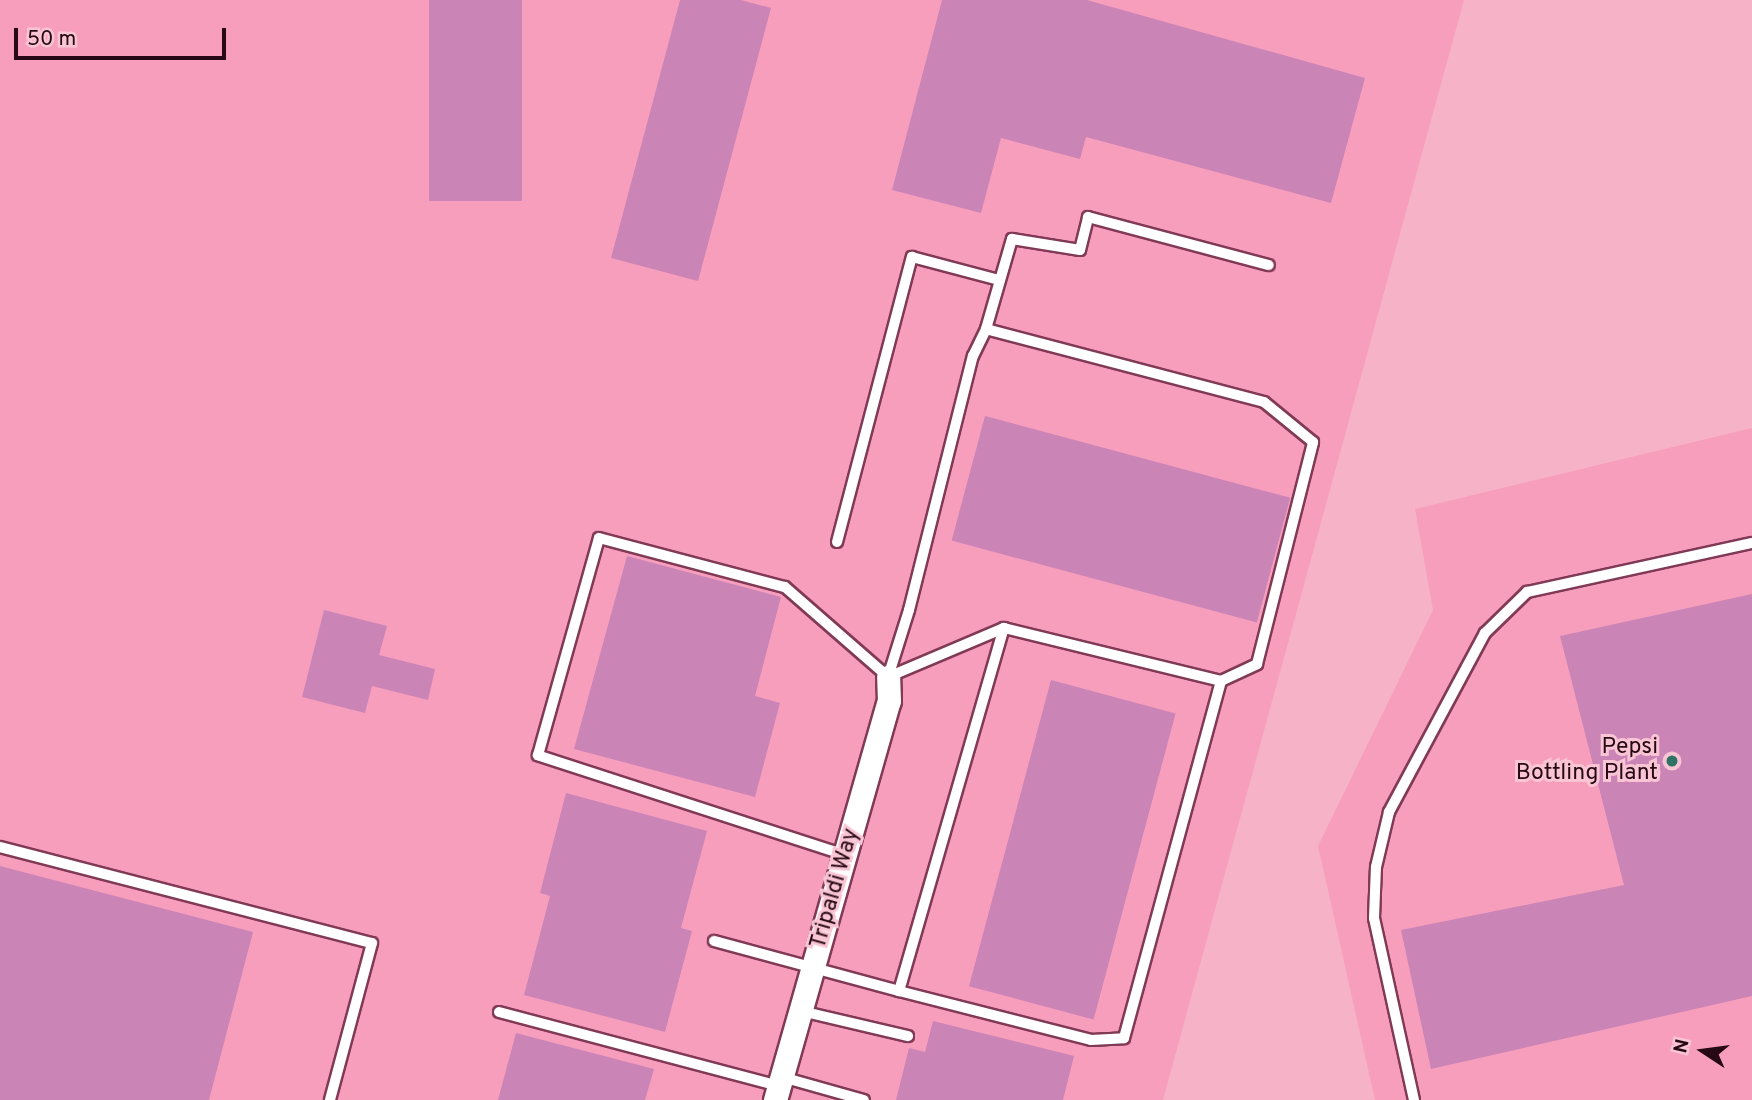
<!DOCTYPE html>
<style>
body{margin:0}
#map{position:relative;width:1752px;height:1100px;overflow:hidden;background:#f6b3c8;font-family:Overpass,sans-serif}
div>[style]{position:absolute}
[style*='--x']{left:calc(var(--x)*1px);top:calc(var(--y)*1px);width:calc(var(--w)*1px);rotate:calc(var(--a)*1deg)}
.built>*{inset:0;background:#f89ebd}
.building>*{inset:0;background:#cb84b6;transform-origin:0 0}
.roads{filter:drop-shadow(2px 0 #813a55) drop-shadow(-2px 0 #813a55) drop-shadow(0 2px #813a55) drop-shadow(0 -2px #813a55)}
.lane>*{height:10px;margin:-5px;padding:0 5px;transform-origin:5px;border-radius:5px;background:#fff}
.street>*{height:23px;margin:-11.5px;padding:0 11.5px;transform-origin:11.5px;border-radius:11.5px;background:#fff}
.dots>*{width:19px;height:19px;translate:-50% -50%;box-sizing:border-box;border:4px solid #f9c5d5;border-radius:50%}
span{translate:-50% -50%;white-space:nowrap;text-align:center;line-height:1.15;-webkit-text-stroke:6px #f9c5d5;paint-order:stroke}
.poi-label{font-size:23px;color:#260914}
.right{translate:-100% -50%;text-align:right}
.street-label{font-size:23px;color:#260914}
.north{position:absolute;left:1668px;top:1016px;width:70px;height:70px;-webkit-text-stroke:5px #f9c5d5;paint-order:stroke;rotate:283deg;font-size:19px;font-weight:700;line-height:28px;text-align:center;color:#260914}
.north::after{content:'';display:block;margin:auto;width:24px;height:32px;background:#260914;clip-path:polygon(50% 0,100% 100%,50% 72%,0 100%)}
.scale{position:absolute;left:14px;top:28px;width:212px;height:32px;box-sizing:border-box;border:4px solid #260914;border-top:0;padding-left:9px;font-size:21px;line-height:24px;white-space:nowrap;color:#260914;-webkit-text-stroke:5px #f9c5d5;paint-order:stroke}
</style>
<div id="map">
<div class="built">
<div style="clip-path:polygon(0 0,1464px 0,1163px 1100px,0 1100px)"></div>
<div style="clip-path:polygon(1752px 428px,1752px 1100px,1375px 1100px,1318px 846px,1433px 610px,1415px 509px)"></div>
</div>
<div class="building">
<div style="left:429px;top:0;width:93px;height:201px"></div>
<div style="clip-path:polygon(680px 0,741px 0,771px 8px,698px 281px,611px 258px)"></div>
<div style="clip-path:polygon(942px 0,1087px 0,1365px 78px,1331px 203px,1086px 137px,1080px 159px,1001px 138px,981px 213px,892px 190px)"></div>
<div style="left:985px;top:416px;width:316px;height:129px;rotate:15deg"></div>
<div style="clip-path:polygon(627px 556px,781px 597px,755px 696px,780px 703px,755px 797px,574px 749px)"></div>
<div style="clip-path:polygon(1752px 594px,1752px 996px,1431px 1069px,1401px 930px,1624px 885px,1560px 636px)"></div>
<div style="clip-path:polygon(324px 610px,387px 626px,379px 655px,435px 669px,428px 700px,372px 686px,365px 713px,302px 697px)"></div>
<div style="left:1051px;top:680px;width:129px;height:317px;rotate:15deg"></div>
<div style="clip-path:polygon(566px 793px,707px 831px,681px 928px,692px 931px,665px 1032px,524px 995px,550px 896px,540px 893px)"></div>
<div style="clip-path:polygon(0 866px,253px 932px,209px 1100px,0 1100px)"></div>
<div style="clip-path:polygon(933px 1021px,1074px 1056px,1063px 1100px,896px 1100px,909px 1048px,925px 1052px)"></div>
<div style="clip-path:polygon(516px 1033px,654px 1069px,645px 1100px,498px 1100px)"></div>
</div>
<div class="roads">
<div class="lane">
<div style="--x:837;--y:542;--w:295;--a:-75.3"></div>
<div style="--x:912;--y:257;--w:90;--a:14.8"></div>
<div style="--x:888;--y:677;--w:70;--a:-72.6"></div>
<div style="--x:909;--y:610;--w:262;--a:-75.9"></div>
<div style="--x:973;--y:356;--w:30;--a:-64"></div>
<div style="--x:888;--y:677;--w:126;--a:-22.9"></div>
<div style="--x:0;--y:847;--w:384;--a:14.5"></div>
<div style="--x:372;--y:943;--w:163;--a:105"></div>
<div style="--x:845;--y:855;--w:323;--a:-162"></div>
<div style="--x:538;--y:755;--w:225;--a:-74.3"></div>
<div style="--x:599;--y:538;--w:192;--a:14.8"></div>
<div style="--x:785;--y:587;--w:137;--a:41.1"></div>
<div style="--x:714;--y:941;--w:192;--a:15.1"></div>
<div style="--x:899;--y:991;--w:378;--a:-73.9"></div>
<div style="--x:1004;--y:628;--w:223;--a:13.7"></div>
<div style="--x:1221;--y:681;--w:40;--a:-25"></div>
<div style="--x:1257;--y:664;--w:229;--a:-75.8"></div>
<div style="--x:1313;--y:442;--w:63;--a:-140.8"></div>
<div style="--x:1264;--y:402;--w:287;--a:-165.3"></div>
<div style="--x:986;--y:329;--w:94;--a:-73.9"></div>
<div style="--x:1012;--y:239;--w:69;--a:9.2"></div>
<div style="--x:1080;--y:250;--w:34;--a:-76"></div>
<div style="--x:1088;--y:217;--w:187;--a:14.9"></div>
<div style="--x:899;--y:991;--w:198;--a:14.3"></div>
<div style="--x:1091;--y:1040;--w:33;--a:-3"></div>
<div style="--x:1124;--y:1038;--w:370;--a:-74.8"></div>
<div style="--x:801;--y:1011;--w:110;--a:13.2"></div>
<div style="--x:499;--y:1012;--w:291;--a:14.8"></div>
<div style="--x:782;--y:1077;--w:85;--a:15.7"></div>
<div style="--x:1414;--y:1100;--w:186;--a:-102.4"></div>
<div style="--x:1374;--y:918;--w:51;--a:-87.8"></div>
<div style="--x:1376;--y:867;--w:57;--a:-76.7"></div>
<div style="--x:1389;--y:812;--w:203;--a:-61.8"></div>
<div style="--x:1485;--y:633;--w:59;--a:-44.3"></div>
<div style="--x:1527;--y:592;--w:230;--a:-12.3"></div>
</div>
<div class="street">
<div style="--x:775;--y:1100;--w:415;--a:-74.1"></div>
<div style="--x:889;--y:701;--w:24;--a:-92"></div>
</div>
</div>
<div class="dots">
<div style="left:1672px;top:761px;background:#2f7365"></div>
</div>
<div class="poi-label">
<span class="right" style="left:1658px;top:761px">Pepsi<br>Bottling Plant</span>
</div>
<div class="street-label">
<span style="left:836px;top:889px;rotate:-74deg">Tripaldi Way</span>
</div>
<div class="north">N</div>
<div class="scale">50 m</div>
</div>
